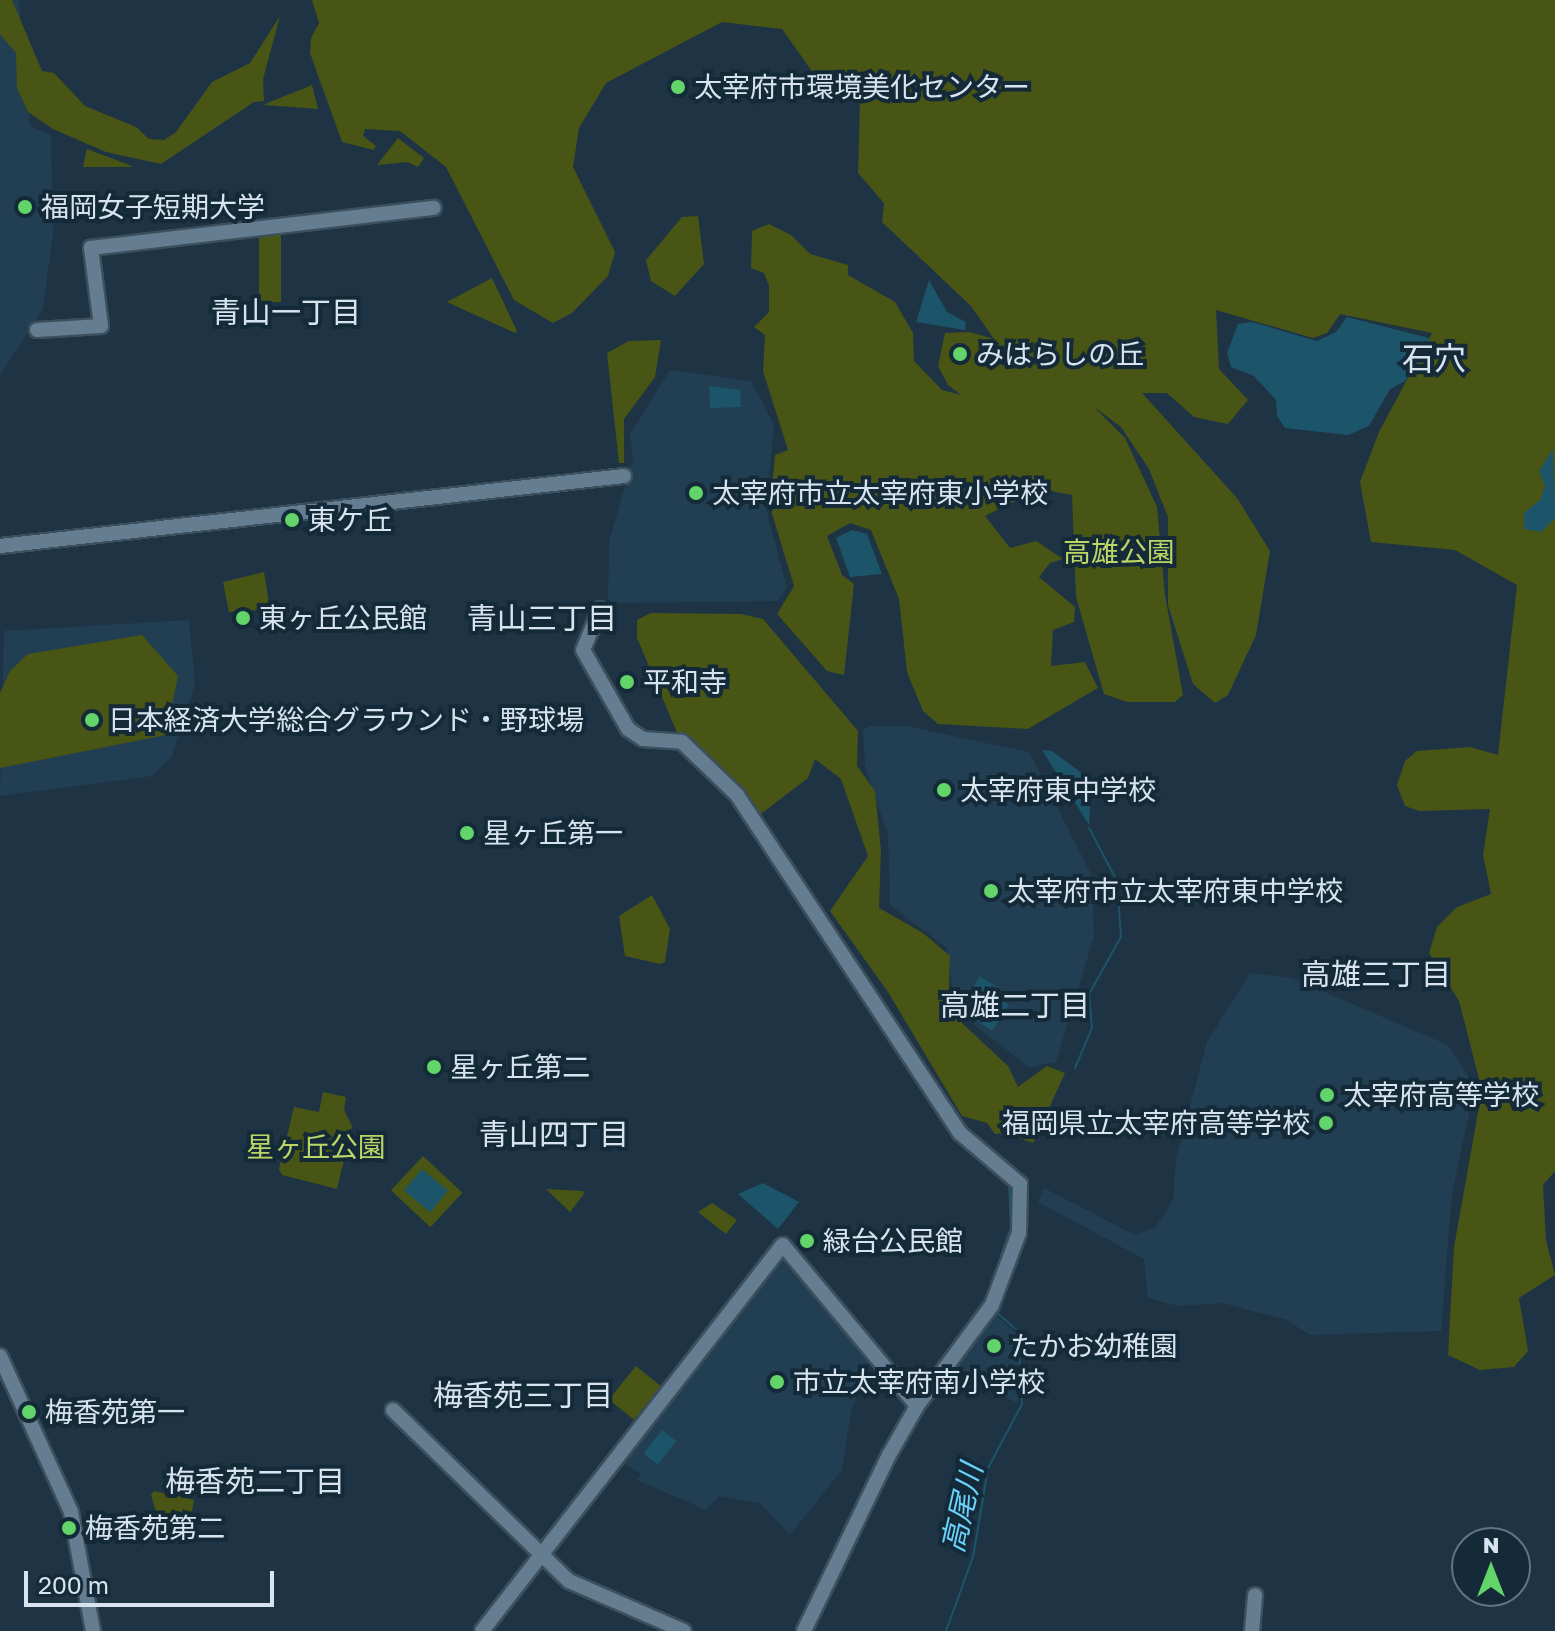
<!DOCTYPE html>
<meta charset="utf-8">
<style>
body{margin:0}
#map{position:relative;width:1555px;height:1631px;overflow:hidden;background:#1e3444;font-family:"Golos Text","Noto Sans JP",sans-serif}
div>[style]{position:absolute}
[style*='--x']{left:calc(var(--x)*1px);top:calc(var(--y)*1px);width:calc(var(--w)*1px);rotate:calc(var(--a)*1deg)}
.built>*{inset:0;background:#223e52}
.green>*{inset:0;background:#485514;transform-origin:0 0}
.water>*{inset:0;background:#1c5469;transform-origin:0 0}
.stream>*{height:2px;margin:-1px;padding:0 1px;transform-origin:1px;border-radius:1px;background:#1c5469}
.roads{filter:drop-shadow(2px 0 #3c4f5d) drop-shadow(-2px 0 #3c4f5d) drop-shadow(0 2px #3c4f5d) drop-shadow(0 -2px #3c4f5d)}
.secondary>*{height:14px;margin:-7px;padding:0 7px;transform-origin:7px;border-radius:7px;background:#657d90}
.dots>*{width:22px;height:22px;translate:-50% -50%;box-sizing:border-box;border:4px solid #142a39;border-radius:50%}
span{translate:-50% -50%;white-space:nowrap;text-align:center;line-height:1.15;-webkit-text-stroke:8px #142a39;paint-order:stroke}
.poi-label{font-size:28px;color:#d7e4ef}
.left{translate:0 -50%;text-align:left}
.right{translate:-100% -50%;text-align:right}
.park-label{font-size:28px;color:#bcd666}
.neighbourhood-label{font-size:30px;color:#d7e4ef}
.water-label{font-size:30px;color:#69d2fb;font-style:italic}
.quarter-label{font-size:32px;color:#d7e4ef}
.north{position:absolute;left:1451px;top:1527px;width:80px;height:80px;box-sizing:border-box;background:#142a39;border:2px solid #627482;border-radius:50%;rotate:0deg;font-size:22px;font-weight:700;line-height:32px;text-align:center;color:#d7e4ef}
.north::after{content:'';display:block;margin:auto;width:28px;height:36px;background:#63d469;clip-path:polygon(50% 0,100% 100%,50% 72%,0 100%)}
.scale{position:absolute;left:24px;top:1571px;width:250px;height:36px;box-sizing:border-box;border:4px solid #d7e4ef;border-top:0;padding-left:10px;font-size:24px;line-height:28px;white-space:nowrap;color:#d7e4ef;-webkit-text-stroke:6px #142a39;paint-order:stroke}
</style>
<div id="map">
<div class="built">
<div style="clip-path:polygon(0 0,19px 0,30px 126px,51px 135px,53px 233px,43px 309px,0 375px)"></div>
<div style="clip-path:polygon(670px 370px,751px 381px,774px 425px,766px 509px,787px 588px,777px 601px,613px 603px,608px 598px,609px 541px,633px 458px,630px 434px)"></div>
<div style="clip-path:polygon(189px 620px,195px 684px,172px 756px,152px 776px,0 796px,4px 631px)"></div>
<div style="clip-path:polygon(871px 726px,906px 726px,1029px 752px,1092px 876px,1094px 936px,1056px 1062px,1029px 1067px,955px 1010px,947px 948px,890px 905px,888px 835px,865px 766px,863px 730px)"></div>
<div style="clip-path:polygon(1250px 973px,1292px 978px,1448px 1045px,1475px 1086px,1452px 1193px,1441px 1331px,1310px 1335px,1287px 1320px,1222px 1303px,1178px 1306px,1148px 1298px,1144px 1259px,1038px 1202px,1044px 1188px,1135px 1235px,1155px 1228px,1173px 1200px,1176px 1159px,1207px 1042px)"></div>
<div style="clip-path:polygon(780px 1256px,869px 1360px,851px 1412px,842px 1470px,790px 1535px,760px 1503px,719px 1496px,706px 1510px,637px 1480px,641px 1474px,620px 1461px)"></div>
<div style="clip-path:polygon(995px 1314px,1016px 1333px,1022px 1376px,1017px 1403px,976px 1381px,971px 1389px,949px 1371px)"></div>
</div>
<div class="green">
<div style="clip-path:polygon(0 0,12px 0,42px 71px,54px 73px,85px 106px,136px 127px,149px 139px,164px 140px,176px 132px,212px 82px,250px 63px,280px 16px,263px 79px,264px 101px,254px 102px,161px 164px,106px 152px,53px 129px,28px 112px,17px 88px,16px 53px,0 34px)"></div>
<div style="clip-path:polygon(312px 0,1555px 0,1555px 1171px,1543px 1185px,1546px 1240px,1555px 1275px,1519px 1298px,1528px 1351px,1514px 1367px,1480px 1370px,1448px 1355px,1454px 1247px,1482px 1090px,1459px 1001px,1429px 953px,1437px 927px,1457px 907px,1491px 894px,1483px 855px,1490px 809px,1419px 811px,1405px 806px,1397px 785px,1405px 761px,1417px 751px,1470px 747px,1498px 755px,1517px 585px,1455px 550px,1371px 542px,1360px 482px,1379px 432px,1432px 333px,1340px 314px,1327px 333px,1313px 338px,1216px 310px,1219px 369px,1248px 400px,1228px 424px,1194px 417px,1167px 393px,1142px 393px,1237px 498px,1270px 551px,1256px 635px,1228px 695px,1215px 703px,1193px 684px,1168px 605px,1168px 517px,1149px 469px,1121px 427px,1093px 406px,1125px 438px,1157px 507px,1165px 595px,1183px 695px,1175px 702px,1127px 702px,1104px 694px,1076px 597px,1072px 495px,1040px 489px,985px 516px,1010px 548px,1036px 541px,1063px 559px,1050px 563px,1039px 577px,1075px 607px,1074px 622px,1053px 630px,1051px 666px,1085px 662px,1098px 688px,1028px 729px,938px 724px,923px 711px,907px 672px,899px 599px,871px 530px,850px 523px,827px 536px,842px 575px,854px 584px,844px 675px,827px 671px,777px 614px,794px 586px,770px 507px,775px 455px,788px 450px,763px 371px,765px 335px,754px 327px,769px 312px,769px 286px,764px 273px,751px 268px,752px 231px,769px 224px,791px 235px,810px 254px,848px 265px,848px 275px,895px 302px,913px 333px,914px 361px,942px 390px,961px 395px,948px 385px,938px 366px,945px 333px,970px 332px,994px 339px,971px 306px,882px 222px,884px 203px,858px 173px,860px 100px,824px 88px,782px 29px,722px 22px,606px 83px,579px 128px,573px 167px,615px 252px,608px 276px,572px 313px,553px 323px,514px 300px,446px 167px,400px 131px,365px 129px,363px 136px,376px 146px,374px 150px,342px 142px,310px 53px,311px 38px,319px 23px)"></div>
<div style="clip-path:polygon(312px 85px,318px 109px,265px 105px,265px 104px)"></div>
<div style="clip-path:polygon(398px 138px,424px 158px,418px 167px,407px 162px,377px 165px)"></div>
<div style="clip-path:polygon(87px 149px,132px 166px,132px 167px,83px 167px)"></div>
<div style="clip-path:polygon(698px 216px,704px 264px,675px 296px,651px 281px,646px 260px,682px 217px)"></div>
<div style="left:259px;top:235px;width:22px;height:67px"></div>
<div style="clip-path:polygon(492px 278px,517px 331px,515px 333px,447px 302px)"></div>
<div style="clip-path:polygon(661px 340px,655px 377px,624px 419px,624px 463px,619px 463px,607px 353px,629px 341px)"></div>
<div style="clip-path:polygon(264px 572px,270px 609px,229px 612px,223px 582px)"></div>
<div style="clip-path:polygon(651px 613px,741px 614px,763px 619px,858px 731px,857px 766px,875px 791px,881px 850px,879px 908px,923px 933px,950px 956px,948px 1010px,1008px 1066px,1018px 1087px,1047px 1066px,1065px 1073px,1033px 1143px,1006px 1133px,995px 1134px,987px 1123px,962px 1116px,888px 992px,830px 911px,868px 856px,841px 779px,815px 759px,808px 778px,758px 816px,678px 735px,637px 638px,637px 620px)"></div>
<div style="clip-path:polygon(142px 635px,178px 676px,166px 735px,0 768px,0 693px,10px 671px,28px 654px)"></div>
<div style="clip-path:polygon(652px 895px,670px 929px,665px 962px,660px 964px,625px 956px,619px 916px)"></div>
<div style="clip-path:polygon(323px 1092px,346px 1097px,344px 1110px,352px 1126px,337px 1189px,282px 1175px,279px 1169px,294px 1107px,319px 1112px)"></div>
<div style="left:423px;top:1156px;width:54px;height:47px;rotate:43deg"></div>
<div style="clip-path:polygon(546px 1189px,583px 1191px,584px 1194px,570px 1212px)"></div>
<div style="clip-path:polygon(712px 1203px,737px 1220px,726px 1234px,698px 1212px)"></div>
<div style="left:636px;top:1366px;width:32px;height:43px;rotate:39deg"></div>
<div style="clip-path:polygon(154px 1491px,194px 1500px,187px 1542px,165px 1541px,151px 1495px)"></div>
</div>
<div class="water">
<div style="clip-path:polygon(929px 280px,947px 312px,966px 322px,965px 330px,916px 322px)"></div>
<div style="clip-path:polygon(1347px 317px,1429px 338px,1424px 356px,1405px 381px,1390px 389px,1369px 426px,1348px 435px,1285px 428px,1277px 416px,1276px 400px,1254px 376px,1231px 367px,1227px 353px,1238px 324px,1252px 322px,1317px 341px,1336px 332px)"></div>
<div style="clip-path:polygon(709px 386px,740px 390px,741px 407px,710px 408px)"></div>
<div style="clip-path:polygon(1553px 449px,1555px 518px,1541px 532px,1524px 529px,1524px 513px,1540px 500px,1545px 486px,1539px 471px)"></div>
<div style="clip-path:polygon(852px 530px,867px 534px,882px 574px,850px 577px,836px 538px)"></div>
<div style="clip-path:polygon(1042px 750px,1052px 751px,1092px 781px,1089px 825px)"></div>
<div style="clip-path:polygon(980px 976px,1006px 993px,1001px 1000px,1009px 1005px,992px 1031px,959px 1009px)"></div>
<div style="left:422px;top:1169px;width:34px;height:28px;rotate:40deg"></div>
<div style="clip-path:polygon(763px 1183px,799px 1202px,778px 1229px,738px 1194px)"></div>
<div style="left:662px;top:1430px;width:18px;height:30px;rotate:38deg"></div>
</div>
<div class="stream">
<div style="--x:1075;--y:1068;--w:43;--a:-67"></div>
<div style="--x:1092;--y:1028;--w:34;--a:-95"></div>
<div style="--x:1089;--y:994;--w:65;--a:-60.7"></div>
<div style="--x:1121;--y:937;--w:56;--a:-94.1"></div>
<div style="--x:1117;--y:881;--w:60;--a:-117.8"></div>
<div style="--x:1001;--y:1256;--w:31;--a:-71"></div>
<div style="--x:1011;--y:1227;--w:42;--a:-92.7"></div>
<div style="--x:946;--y:1631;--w:79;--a:-70"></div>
<div style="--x:973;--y:1557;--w:90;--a:-80.4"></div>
<div style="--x:988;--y:1468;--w:72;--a:-62"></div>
<div style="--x:1022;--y:1404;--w:73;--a:-93.1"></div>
<div style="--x:1018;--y:1331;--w:29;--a:-139"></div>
</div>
<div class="roads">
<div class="secondary">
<div style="--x:37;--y:330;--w:64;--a:-3.6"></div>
<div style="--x:101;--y:326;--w:79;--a:-97.3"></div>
<div style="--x:91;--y:248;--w:345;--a:-6.7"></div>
<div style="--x:0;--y:546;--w:628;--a:-6.4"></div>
<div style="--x:600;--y:609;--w:44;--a:112.5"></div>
<div style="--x:583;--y:650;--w:91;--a:60.3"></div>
<div style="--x:628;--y:729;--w:18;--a:34"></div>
<div style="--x:643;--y:739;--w:39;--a:4"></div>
<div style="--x:682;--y:742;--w:76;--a:43.9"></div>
<div style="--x:737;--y:795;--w:405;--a:56.6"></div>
<div style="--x:960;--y:1133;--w:79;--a:40.4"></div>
<div style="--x:1020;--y:1184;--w:49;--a:91.2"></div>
<div style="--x:1019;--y:1233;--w:77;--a:110.6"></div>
<div style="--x:992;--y:1305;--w:126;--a:126.6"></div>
<div style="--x:917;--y:1406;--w:56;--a:119.7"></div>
<div style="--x:889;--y:1455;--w:195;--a:115.8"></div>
<div style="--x:0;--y:1356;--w:171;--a:65.5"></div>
<div style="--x:71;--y:1512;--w:121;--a:79.5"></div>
<div style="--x:393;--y:1410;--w:245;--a:44.2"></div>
<div style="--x:569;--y:1581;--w:125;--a:23.5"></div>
<div style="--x:482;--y:1631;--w:489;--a:-52.1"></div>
<div style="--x:783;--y:1245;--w:209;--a:50.2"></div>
<div style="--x:1252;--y:1631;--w:36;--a:-85"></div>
</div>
</div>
<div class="dots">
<div style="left:678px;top:87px;background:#63d469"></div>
<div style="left:25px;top:207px;background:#63d469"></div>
<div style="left:960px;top:354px;background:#63d469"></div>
<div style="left:696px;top:493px;background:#63d469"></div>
<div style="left:292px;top:520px;background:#63d469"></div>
<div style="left:243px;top:618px;background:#63d469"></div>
<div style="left:627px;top:682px;background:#63d469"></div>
<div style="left:92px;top:720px;background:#63d469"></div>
<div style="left:944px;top:790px;background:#63d469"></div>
<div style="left:467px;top:833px;background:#63d469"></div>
<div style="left:991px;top:891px;background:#63d469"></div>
<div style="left:434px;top:1067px;background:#63d469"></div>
<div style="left:1327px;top:1095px;background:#63d469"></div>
<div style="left:1326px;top:1123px;background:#63d469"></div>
<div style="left:807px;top:1241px;background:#63d469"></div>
<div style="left:994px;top:1346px;background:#63d469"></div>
<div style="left:777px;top:1382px;background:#63d469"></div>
<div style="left:29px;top:1412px;background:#63d469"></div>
<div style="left:69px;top:1528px;background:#63d469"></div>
</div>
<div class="poi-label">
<span class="left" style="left:694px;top:87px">太宰府市環境美化センター</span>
<span class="left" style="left:41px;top:207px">福岡女子短期大学</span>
<span class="left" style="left:976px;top:354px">みはらしの丘</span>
<span class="left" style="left:712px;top:493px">太宰府市立太宰府東小学校</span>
<span class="left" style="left:308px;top:520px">東ケ丘</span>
<span class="left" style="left:259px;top:618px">東ヶ丘公民館</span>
<span class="left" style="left:643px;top:682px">平和寺</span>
<span class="left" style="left:108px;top:720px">日本経済大学総合グラウンド・野球場</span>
<span class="left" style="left:960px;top:790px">太宰府東中学校</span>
<span class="left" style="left:483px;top:833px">星ヶ丘第一</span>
<span class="left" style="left:1007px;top:891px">太宰府市立太宰府東中学校</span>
<span class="left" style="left:450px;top:1067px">星ヶ丘第二</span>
<span class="left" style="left:1343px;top:1095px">太宰府高等学校</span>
<span class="right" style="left:1310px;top:1123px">福岡県立太宰府高等学校</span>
<span class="left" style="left:823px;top:1241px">緑台公民館</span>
<span class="left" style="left:1010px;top:1346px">たかお幼稚園</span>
<span class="left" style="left:793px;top:1382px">市立太宰府南小学校</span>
<span class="left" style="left:45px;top:1412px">梅香苑第一</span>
<span class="left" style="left:85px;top:1528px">梅香苑第二</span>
</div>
<div class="park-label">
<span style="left:1119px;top:552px">高雄公園</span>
<span style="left:316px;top:1147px">星ヶ丘公園</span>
</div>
<div class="neighbourhood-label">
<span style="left:286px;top:312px">青山一丁目</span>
<span style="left:542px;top:618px">青山三丁目</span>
<span style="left:1376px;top:974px">高雄三丁目</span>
<span style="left:1015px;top:1005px">高雄二丁目</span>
<span style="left:554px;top:1134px">青山四丁目</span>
<span style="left:523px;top:1395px">梅香苑三丁目</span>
<span style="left:255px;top:1481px">梅香苑二丁目</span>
</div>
<div class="water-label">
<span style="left:962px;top:1508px;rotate:-77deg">高尾川</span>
</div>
<div class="quarter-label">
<span style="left:1434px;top:358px">石穴</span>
</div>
<div class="north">N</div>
<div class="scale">200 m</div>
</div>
